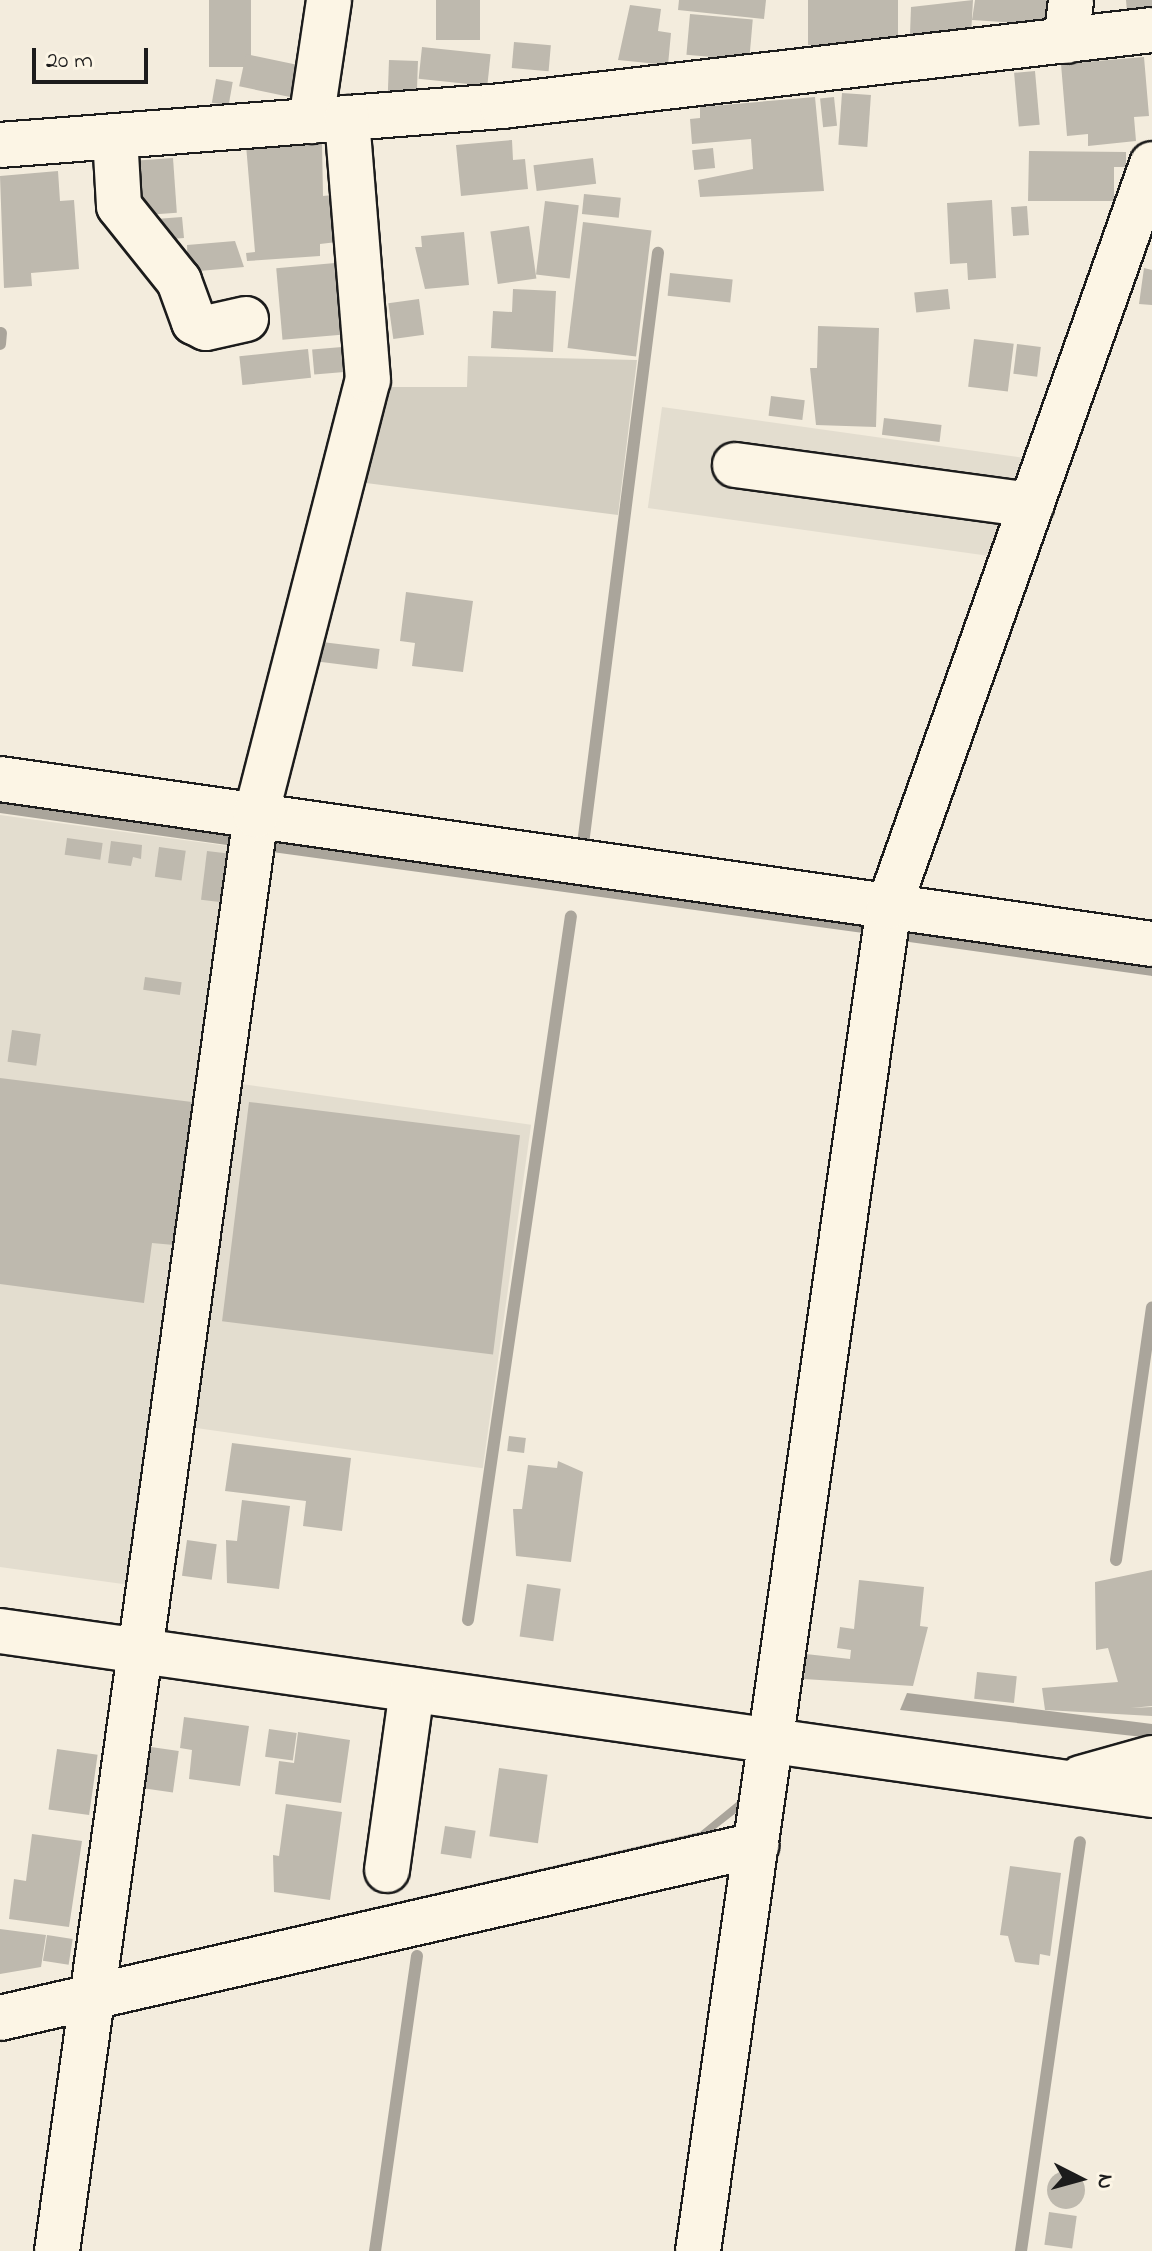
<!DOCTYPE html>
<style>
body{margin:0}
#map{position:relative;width:1152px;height:2251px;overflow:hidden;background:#f3ecdd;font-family:"Indie Flower",sans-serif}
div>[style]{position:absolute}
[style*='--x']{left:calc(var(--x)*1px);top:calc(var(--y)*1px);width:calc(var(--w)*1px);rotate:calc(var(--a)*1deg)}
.built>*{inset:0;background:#e3ddcf;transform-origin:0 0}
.green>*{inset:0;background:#d3cec1}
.water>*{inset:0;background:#aaa59b}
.stream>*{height:12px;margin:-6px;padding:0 6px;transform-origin:6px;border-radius:6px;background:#aaa59b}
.building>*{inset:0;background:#beb9ae;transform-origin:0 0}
.round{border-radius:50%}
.roads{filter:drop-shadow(2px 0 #1c1c1c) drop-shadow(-2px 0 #1c1c1c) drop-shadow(0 2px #1c1c1c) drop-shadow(0 -2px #1c1c1c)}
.minor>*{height:44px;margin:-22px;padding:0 22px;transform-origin:22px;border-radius:22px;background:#fcf5e5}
span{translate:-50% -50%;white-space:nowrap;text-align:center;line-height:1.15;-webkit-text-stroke:6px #fcf5e5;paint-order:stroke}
.north{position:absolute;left:1040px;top:2139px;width:80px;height:80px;-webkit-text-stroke:6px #fcf5e5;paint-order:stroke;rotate:96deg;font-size:22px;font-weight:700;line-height:32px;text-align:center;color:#1c1c1c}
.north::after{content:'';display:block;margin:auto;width:28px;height:36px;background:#1c1c1c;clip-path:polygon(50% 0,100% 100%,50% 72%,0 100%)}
.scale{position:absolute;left:32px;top:48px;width:116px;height:36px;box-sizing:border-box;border:4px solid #1c1c1c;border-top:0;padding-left:10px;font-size:24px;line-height:28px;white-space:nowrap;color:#1c1c1c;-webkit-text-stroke:6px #fcf5e5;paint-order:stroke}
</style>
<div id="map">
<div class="built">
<div style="left:662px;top:407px;width:370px;height:102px;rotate:8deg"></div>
<div style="clip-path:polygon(0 815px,235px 847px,130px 1585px,0 1567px)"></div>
<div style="left:234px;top:1083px;width:300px;height:347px;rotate:8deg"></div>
</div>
<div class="green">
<div style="clip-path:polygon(468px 356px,637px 360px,618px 515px,358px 482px,383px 387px,467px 387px)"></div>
</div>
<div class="water">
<div style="clip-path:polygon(907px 1693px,1152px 1724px,1152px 1738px,900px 1710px)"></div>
<div style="clip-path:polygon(744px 1796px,741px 1809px,705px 1837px,126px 1976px,116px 1967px,700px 1832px)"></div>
</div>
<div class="stream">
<div style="--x:0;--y:344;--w:11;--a:-85"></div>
<div style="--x:0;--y:807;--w:230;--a:8"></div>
<div style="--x:583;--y:844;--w:596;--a:-82.77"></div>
<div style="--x:273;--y:846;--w:604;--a:7.81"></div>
<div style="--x:903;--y:935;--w:251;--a:8"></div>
<div style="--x:1116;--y:1560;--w:255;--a:-81.9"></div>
<div style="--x:468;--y:1620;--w:711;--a:-81.68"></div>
<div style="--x:375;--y:2251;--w:298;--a:-81.9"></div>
<div style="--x:1021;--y:2251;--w:413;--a:-81.8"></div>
</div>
<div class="building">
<div style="left:209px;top:0;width:42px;height:67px"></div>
<div style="left:436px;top:0;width:44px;height:40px"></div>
<div style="clip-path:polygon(679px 0,766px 0,764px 19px,678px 10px)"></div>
<div style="left:808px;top:0;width:90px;height:45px"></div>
<div style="clip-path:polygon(973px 0,971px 35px,910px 34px,911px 7px)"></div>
<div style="clip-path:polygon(975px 0,1049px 0,1046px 25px,972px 20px)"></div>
<div style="clip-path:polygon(1126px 0,1152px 0,1152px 10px,1127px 12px)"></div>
<div style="clip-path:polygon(630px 5px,661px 9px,658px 31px,671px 33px,668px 65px,618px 60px)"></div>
<div style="left:690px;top:14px;width:63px;height:41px;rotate:5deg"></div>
<div style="left:514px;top:42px;width:37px;height:26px;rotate:5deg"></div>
<div style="left:422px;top:47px;width:69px;height:32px;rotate:6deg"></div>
<div style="left:246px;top:54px;width:52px;height:33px;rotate:12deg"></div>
<div style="clip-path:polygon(1144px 57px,1149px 116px,1134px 117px,1136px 141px,1088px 146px,1088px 134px,1067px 136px,1061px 64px)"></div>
<div style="left:389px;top:60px;width:29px;height:31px;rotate:2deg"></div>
<div style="left:1035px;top:71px;width:54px;height:21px;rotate:85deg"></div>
<div style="left:216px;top:79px;width:17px;height:24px;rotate:10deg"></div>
<div style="left:842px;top:93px;width:29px;height:52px;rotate:4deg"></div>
<div style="clip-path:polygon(815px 97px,824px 191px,700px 197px,698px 180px,753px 169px,751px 139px,692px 144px,690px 119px,700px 118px,700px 107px)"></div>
<div style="left:834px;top:97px;width:29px;height:14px;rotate:84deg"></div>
<div style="clip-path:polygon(311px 139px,322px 143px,323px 196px,333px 195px,337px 242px,320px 244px,320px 256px,247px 261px,246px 253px,255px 252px,246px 145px)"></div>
<div style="clip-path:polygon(512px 140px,513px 160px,525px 159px,528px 189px,461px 196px,456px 145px)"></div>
<div style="left:713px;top:148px;width:20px;height:21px;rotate:84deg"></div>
<div style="clip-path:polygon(1029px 151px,1126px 152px,1126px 167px,1114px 167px,1114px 201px,1028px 201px)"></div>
<div style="left:173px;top:158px;width:55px;height:42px;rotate:86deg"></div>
<div style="left:593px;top:158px;width:26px;height:60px;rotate:83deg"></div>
<div style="clip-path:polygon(58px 171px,60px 201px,74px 200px,79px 269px,31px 273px,32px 286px,4px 288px,0 176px)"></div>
<div style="left:584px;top:194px;width:37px;height:20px;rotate:6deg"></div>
<div style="clip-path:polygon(992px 200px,996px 278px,968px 280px,967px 263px,950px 264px,947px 203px)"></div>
<div style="left:545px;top:201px;width:34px;height:74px;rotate:7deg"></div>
<div style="left:1027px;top:206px;width:29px;height:16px;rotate:86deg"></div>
<div style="clip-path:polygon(182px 217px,184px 238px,160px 240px,143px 220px)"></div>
<div style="left:583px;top:222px;width:69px;height:127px;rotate:7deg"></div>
<div style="left:529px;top:226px;width:53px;height:39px;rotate:82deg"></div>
<div style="clip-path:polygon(464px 232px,469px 285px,425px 289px,415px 247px,422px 247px,421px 236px)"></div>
<div style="clip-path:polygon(235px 241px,244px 267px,188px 272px,187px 245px)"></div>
<div style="left:335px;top:263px;width:72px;height:59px;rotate:85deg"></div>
<div style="clip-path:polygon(1144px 268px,1152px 270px,1152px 305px,1139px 304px)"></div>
<div style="left:670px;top:273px;width:63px;height:23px;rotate:6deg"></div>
<div style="clip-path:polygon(513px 289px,556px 291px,553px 352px,491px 348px,493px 311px,512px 312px)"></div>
<div style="left:948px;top:289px;width:20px;height:34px;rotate:84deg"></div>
<div style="left:419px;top:299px;width:36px;height:31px;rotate:82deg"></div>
<div style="clip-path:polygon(818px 326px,879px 328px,876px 427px,816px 425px,810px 368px,817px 368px)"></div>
<div style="left:974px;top:339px;width:40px;height:48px;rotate:7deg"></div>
<div style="left:1017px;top:344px;width:24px;height:30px;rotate:7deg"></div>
<div style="left:342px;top:347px;width:25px;height:30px;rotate:85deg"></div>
<div style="left:308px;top:349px;width:29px;height:69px;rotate:84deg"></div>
<div style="left:771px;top:396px;width:34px;height:20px;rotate:7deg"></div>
<div style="left:884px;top:418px;width:58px;height:17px;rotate:7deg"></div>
<div style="clip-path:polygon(406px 592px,473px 601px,463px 672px,412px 666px,415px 643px,400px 641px)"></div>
<div style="left:322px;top:642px;width:58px;height:20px;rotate:7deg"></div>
<div style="left:67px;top:838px;width:36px;height:17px;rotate:8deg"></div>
<div style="clip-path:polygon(111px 841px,142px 845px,141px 859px,133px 857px,131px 866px,108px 863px)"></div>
<div style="left:159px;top:847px;width:27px;height:30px;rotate:8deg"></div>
<div style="left:207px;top:851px;width:23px;height:49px;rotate:7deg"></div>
<div style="left:145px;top:977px;width:37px;height:13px;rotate:8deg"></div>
<div style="left:12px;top:1030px;width:29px;height:32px;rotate:8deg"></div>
<div style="clip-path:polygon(0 1078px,192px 1102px,174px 1245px,152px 1243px,144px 1303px,0 1284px)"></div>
<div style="left:249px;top:1102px;width:273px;height:221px;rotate:7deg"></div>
<div style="left:509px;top:1436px;width:17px;height:15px;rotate:7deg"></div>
<div style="clip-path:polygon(232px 1443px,351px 1458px,342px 1531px,303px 1526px,306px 1501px,225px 1491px)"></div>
<div style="clip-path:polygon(558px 1461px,583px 1472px,571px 1562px,516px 1556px,513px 1509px,522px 1509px,528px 1465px,557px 1468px)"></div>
<div style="clip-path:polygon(242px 1500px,290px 1506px,279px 1589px,227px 1583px,226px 1540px,237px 1541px)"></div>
<div style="left:187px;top:1540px;width:30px;height:36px;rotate:8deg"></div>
<div style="clip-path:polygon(1152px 1570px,1152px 1706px,1131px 1708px,1152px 1707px,1152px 1716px,1045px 1710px,1042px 1688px,1118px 1682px,1108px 1648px,1096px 1650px,1095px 1582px)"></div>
<div style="clip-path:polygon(859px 1580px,924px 1587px,920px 1626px,928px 1627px,913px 1686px,804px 1679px,806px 1654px,850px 1659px,851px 1650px,837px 1648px,840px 1627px,854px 1629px)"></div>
<div style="left:527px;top:1584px;width:34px;height:53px;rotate:8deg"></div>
<div style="left:977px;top:1672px;width:40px;height:27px;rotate:6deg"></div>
<div style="clip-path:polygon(184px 1717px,249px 1726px,240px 1786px,189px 1779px,192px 1750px,180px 1748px)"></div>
<div style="left:269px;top:1729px;width:28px;height:28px;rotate:8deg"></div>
<div style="clip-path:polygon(298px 1732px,350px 1740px,341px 1803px,275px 1794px,279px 1761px,294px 1763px)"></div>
<div style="left:151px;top:1747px;width:28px;height:42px;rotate:8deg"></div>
<div style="left:57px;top:1749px;width:41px;height:61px;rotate:8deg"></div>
<div style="left:499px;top:1768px;width:49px;height:69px;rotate:8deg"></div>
<div style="clip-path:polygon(286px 1804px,342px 1812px,330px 1900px,274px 1892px,273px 1855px,279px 1856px)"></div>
<div style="left:445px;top:1826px;width:31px;height:28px;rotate:9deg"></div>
<div style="clip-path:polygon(32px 1834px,82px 1841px,69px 1927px,9px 1919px,14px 1879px,26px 1881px)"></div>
<div style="clip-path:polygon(1010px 1866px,1061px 1873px,1050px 1956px,1040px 1954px,1039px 1965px,1015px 1962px,1008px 1936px,1000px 1935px)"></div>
<div style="clip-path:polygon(0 1929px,46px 1935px,41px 1967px,0 1974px)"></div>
<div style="left:47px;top:1935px;width:26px;height:26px;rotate:9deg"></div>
<div class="round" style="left:1047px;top:2171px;width:38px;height:38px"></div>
<div style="left:1049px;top:2212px;width:28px;height:33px;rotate:8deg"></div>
</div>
<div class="roads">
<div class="minor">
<div style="--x:1066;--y:41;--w:41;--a:-83"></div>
<div style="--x:311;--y:121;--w:122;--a:-81.5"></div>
<div style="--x:115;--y:136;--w:70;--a:86.7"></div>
<div style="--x:119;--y:206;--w:96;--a:51.3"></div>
<div style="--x:179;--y:281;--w:44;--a:69.9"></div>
<div style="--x:194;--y:322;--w:13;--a:27"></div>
<div style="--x:206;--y:328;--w:41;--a:-12.7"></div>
<div style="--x:0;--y:145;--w:504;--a:-4.44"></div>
<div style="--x:502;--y:106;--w:654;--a:-6.67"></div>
<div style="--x:735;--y:465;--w:299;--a:7.7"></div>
<div style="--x:0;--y:779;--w:1164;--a:8.15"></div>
<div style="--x:0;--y:1631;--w:1164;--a:8.1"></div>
<div style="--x:1081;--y:1778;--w:74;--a:-15.7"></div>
<div style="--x:387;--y:1870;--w:182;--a:-82.1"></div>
<div style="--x:0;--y:2018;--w:776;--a:-12.89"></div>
<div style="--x:57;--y:2251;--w:1450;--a:-82.11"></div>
<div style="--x:256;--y:815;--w:449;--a:-75.6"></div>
<div style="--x:368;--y:380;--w:263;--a:-94.6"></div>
<div style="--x:698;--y:2251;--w:1358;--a:-81.92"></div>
<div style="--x:889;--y:906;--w:787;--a:-70.48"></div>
</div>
</div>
<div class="north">N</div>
<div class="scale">20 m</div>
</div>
